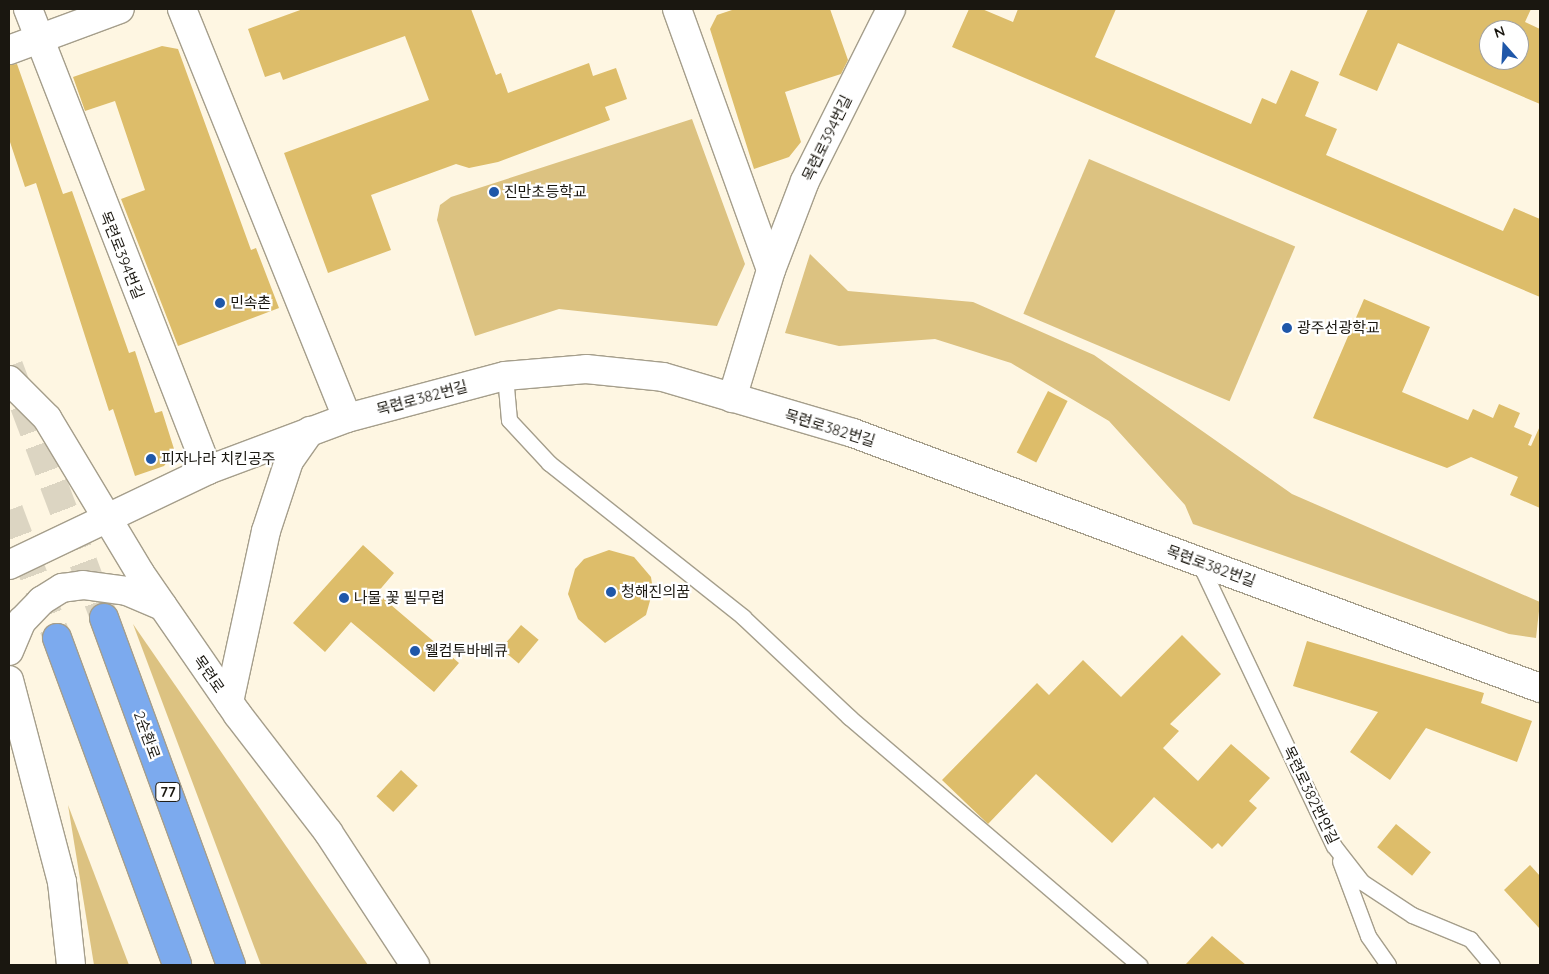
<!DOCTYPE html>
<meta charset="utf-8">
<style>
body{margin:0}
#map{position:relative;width:1549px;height:974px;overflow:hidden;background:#fef6e2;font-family:Quicksand,"Noto Sans KR",sans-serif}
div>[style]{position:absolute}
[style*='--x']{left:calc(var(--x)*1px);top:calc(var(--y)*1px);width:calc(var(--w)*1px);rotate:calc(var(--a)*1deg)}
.green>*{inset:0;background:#dcc281;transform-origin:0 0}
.building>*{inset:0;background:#ddbd6a;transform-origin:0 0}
.trunk-tunnel>*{height:28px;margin-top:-14px;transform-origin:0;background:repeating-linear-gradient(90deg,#dcd5c2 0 28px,transparent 0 42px)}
.roads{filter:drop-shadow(1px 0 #a59e8b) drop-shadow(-1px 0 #a59e8b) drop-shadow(0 1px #a59e8b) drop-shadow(0 -1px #a59e8b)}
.service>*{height:15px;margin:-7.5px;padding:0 7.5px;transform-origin:7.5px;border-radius:7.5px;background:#fff}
.minor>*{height:28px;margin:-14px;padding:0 14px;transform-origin:14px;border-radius:14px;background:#fff}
.secondary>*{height:28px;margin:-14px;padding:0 14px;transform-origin:14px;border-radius:14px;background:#fff}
.trunk>*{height:28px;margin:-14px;padding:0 14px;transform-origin:14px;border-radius:14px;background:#7caaee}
.dots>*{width:14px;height:14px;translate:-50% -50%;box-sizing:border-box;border:2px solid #fff;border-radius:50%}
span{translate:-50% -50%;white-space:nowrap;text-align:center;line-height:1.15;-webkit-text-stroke:4.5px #fff;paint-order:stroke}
.shield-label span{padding:1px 4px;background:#fff;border:1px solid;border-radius:4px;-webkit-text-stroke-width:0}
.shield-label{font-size:14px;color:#1a1710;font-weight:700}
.street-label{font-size:15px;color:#1a1710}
.poi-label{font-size:15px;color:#1a1710}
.left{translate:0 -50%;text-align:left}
.frame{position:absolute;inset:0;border:10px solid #1a1710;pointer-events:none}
.north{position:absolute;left:1479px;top:20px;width:50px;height:50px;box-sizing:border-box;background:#fff;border:1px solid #a3a29f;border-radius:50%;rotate:341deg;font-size:14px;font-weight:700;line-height:20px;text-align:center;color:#1a1710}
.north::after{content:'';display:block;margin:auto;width:18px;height:22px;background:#1f57a9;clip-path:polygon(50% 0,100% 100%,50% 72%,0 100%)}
</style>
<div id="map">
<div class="green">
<div style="clip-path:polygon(692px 119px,745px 264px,717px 326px,559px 309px,475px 336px,437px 220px,440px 205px,451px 197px)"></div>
<div style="left:1089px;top:159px;width:224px;height:168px;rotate:23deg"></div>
<div style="clip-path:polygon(810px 254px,848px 291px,973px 302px,1094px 355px,1292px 494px,1540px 602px,1536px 638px,1509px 634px,1193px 524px,1185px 505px,1109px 421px,1011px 363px,935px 339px,839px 346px,785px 333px)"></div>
<div style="clip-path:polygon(133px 624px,368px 965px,261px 965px)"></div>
<div style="clip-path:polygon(68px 805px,129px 965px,94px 965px)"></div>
</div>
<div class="building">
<div style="clip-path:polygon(303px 9px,471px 9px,496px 75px,501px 73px,508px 93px,589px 63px,593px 76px,616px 68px,627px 99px,605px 107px,610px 120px,498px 162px,469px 168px,456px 164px,371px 195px,391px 250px,328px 273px,284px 153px,429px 100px,405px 36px,283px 80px,280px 72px,265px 77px,248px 29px)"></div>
<div style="clip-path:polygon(735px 9px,830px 9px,848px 60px,841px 74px,785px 92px,801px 142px,789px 157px,754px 169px,710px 29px,717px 15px)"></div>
<div style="clip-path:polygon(969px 9px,982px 9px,1013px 22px,1018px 9px,1116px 9px,1095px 57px,1251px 124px,1262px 98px,1276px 104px,1291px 70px,1319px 82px,1305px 116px,1337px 129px,1326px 155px,1503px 231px,1514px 208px,1540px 219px,1540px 297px,952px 47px)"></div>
<div style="clip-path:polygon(evenodd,1368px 9px,1531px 9px,1525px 22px,1540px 29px,1540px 104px,1398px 43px,1377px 91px,1339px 75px,1368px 9px,1489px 30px,1519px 30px,1519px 60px,1489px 60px,1489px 30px)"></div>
<div style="clip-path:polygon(162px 46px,178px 49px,251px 250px,256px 248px,279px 308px,178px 346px,121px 199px,145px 190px,115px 101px,85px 111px,73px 77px)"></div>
<div style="clip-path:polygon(17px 64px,63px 194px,72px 191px,129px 353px,135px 351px,155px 413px,162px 411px,175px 452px,164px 466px,135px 476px,113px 409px,109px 411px,36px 183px,25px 187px,9px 139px,9px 65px)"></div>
<div style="clip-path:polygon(1364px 299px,1430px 327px,1402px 392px,1468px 420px,1473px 409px,1493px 418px,1499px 404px,1520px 413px,1514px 427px,1532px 435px,1528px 445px,1531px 446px,1540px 426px,1540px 508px,1510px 495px,1518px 477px,1471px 457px,1447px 468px,1313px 418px)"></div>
<div style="left:1048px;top:391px;width:22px;height:69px;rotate:27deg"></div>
<div style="clip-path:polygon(363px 545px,394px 573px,377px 593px,459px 663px,434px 692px,351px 622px,325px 652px,293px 623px)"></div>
<div style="clip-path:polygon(609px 550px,634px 557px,651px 577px,653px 590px,646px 615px,605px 643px,578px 619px,568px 594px,575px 569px,584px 559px)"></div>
<div style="left:521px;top:625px;width:23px;height:31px;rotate:40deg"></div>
<div style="clip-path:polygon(1182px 635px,1221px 674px,1170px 724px,1179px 731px,1163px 748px,1198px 781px,1231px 744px,1270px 778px,1249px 801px,1257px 808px,1222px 847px,1218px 843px,1212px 849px,1154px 797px,1112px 843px,1036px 774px,988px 824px,942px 780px,1037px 683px,1049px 695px,1083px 660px,1121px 697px)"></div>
<div style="clip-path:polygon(1307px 641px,1484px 693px,1481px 703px,1532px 721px,1517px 762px,1426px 728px,1390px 780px,1350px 752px,1378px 712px,1293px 686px)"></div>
<div style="left:401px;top:770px;width:23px;height:36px;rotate:43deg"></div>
<div style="left:1396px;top:824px;width:45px;height:30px;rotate:39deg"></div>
<div style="clip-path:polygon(1530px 865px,1540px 876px,1540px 929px,1504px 890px)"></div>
<div style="clip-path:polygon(1212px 936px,1246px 965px,1185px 965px)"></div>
</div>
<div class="trunk-tunnel">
<div style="--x:9;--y:366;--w:269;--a:69.3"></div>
<div style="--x:9;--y:510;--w:137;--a:69.4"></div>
</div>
<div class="roads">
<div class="service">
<div style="--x:505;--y:376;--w:44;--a:84.8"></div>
<div style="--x:509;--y:420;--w:59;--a:47.1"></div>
<div style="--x:549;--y:463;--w:248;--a:38.4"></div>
<div style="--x:743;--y:617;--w:146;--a:43.3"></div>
<div style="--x:849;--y:717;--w:382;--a:40.5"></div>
<div style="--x:1199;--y:562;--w:314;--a:64.6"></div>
<div style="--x:1334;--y:846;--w:46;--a:52.1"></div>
<div style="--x:1362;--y:882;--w:60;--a:33.4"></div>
<div style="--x:1412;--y:915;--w:63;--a:22.5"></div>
<div style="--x:1470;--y:939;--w:34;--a:50"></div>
<div style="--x:1340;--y:861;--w:80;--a:69.5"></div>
<div style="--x:1368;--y:936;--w:35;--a:55"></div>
</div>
<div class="minor">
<div style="--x:28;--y:9;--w:495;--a:68.7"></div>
<div style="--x:182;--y:9;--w:441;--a:68"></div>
<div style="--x:677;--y:9;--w:277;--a:70.2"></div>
<div style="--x:771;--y:270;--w:134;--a:106.9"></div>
<div style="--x:9;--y:50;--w:118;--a:-20.3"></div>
<div style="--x:771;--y:270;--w:95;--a:-69.1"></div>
<div style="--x:805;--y:181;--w:192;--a:-63.4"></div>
<div style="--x:9;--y:565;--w:221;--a:-25.5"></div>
<div style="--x:208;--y:470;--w:148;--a:-20.5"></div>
<div style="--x:347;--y:418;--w:163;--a:-14.9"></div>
<div style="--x:505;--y:376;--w:81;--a:-4.9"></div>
<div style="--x:586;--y:369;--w:77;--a:5.9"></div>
<div style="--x:663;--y:377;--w:198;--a:16.4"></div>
<div style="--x:853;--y:433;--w:733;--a:20.36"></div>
<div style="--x:229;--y:702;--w:175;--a:-77.8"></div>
<div style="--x:266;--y:531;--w:74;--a:-71.8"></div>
<div style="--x:289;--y:461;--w:37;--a:-55"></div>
</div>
<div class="secondary">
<div style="--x:9;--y:380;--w:54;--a:45"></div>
<div style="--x:47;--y:418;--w:181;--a:59"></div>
<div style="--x:140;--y:573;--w:173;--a:55.4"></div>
<div style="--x:238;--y:715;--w:148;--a:52.4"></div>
<div style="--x:328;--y:832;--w:159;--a:56.8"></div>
<div style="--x:9;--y:651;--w:33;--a:-67"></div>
<div style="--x:22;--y:621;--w:28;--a:-46"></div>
<div style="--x:41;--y:601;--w:25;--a:-32"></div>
<div style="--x:62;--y:588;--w:21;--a:-8"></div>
<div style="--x:83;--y:585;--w:44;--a:7.8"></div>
<div style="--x:127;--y:591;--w:39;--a:23"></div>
<div style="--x:9;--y:680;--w:209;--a:75.3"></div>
<div style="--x:62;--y:882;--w:83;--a:83.8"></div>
</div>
<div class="trunk">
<div style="--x:104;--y:618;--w:370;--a:69.9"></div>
<div style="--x:57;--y:638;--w:348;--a:69.8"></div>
</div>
</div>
<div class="dots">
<div style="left:494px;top:192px;background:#1f57a9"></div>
<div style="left:220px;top:303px;background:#1f57a9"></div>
<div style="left:1287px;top:328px;background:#1f57a9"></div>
<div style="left:151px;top:459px;background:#1f57a9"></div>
<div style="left:611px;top:592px;background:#1f57a9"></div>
<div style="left:344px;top:598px;background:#1f57a9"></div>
<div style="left:415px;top:651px;background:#1f57a9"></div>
</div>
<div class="shield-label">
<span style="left:168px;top:792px">77</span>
</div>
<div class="street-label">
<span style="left:827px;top:138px;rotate:-64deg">목련로394번길</span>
<span style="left:122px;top:255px;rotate:68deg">목련로394번길</span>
<span style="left:422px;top:398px;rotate:-15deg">목련로382번길</span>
<span style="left:830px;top:428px;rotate:17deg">목련로382번길</span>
<span style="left:1211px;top:566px;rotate:20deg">목련로382번길</span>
<span style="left:209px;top:674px;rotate:55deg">목련로</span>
<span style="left:147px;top:735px;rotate:70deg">2순환로</span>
<span style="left:1311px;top:795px;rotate:64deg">목련로382번안길</span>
</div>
<div class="poi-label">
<span class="left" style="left:504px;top:192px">진만초등학교</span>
<span class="left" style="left:230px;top:303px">민속촌</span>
<span class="left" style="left:1297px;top:328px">광주선광학교</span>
<span class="left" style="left:161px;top:459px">피자나라 치킨공주</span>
<span class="left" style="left:621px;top:592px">청해진의꿈</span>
<span class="left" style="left:354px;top:598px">나물 꽃 필무렵</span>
<span class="left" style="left:425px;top:651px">웰컴투바베큐</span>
</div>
<div class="frame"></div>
<div class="north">N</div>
</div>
